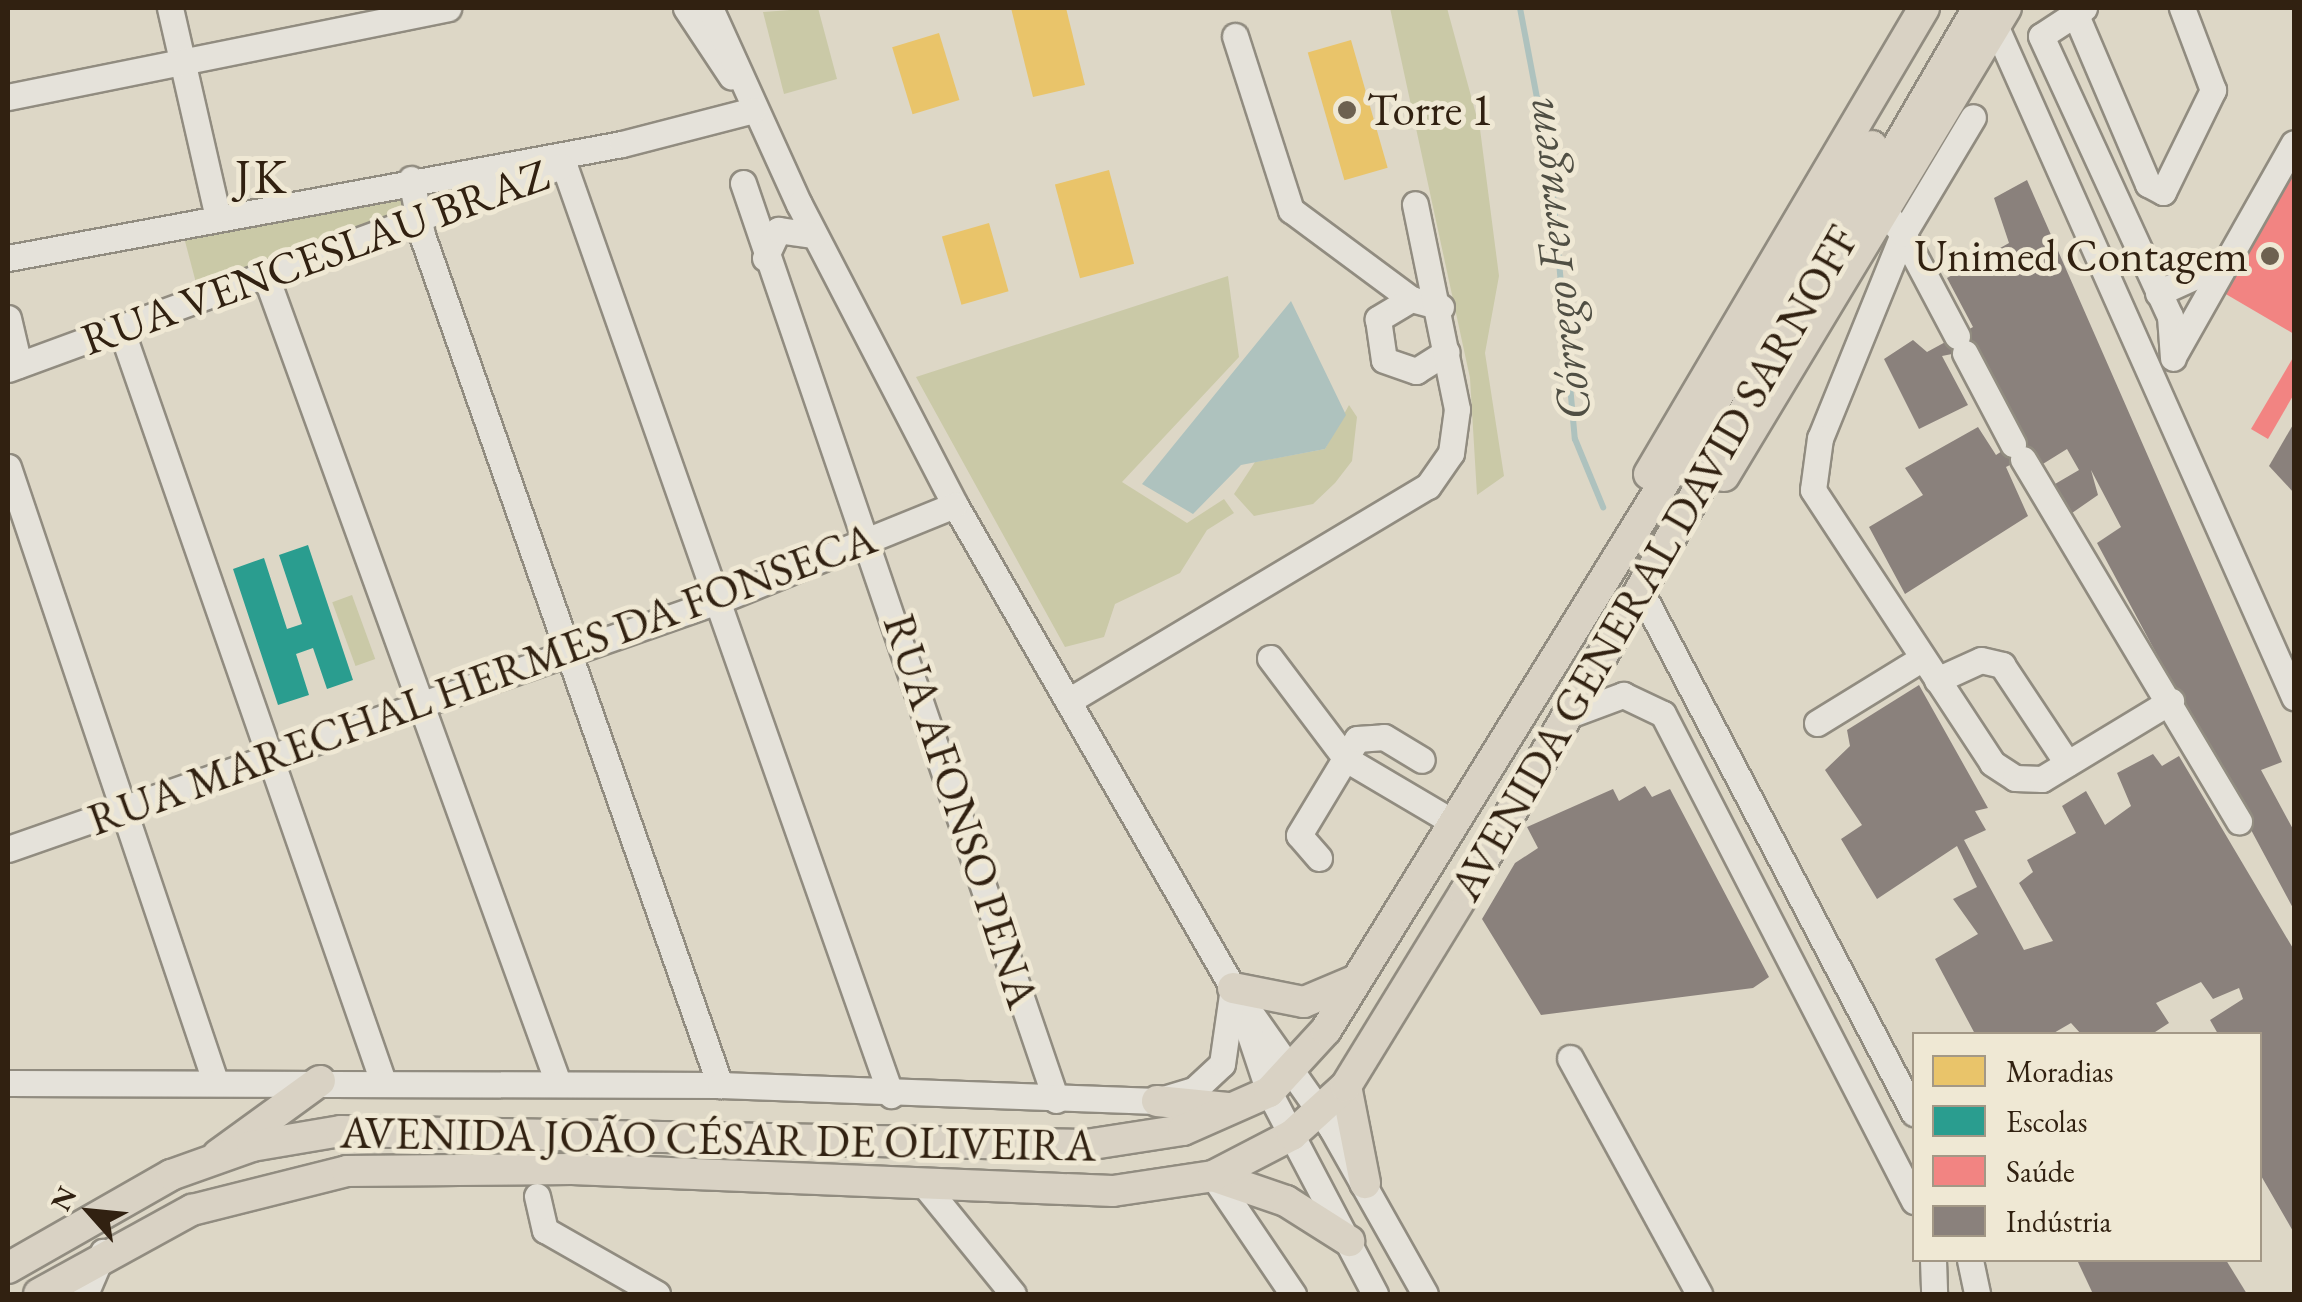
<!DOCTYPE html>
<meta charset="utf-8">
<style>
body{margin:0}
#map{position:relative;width:2302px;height:1302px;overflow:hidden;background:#ddd7c6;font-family:"EB Garamond",serif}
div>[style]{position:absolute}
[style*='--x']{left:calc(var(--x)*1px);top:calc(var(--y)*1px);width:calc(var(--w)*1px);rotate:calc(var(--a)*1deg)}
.green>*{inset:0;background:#cac9a7;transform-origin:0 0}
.water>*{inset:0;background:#aec2be}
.homes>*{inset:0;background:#e9c46a;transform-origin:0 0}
.schools>*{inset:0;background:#2a9d8f}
.health>*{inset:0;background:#f28482}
.industry>*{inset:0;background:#8a817c}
.stream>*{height:6px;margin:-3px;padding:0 3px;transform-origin:3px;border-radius:3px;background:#aec2be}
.roads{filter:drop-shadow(2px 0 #918c80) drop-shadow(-2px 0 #918c80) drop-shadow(0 2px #918c80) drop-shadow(0 -2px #918c80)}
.minor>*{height:25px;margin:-12.5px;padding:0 12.5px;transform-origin:12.5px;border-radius:12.5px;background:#e5e2da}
.major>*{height:30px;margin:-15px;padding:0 15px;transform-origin:15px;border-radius:15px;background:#d9d2c4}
.dots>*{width:28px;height:28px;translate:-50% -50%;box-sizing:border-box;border:5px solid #efe8d4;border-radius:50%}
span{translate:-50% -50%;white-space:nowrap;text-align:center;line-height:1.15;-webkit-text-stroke:10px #efe8d4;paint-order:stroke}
.poi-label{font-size:45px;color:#312111}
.left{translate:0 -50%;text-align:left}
.right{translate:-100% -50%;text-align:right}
.street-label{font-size:45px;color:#312111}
.neighbourhood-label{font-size:48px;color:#312111;letter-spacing:2.5px}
.water-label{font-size:48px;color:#504f44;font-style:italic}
.frame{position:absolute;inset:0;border:10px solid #312111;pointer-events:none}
.legend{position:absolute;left:1912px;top:1032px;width:350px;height:230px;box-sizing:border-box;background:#efe8d4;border:2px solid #a39886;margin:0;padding:12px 18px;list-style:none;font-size:30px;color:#312111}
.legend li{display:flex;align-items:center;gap:20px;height:50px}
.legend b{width:50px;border:2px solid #a39886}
.north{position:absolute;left:40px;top:1162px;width:100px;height:100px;-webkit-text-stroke:8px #efe8d4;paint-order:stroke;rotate:297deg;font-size:28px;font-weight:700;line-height:40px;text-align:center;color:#312111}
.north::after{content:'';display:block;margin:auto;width:35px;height:45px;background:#312111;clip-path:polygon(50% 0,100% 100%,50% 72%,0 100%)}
</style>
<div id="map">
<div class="green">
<div style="clip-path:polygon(818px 8px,837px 79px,784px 94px,763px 12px)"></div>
<div style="clip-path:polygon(1390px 8px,1447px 8px,1480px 129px,1499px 276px,1485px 353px,1504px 476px,1477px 495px,1470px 378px)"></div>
<div style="clip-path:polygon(410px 180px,415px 219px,200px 298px,181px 226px)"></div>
<div style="clip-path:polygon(1228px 276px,1239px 357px,1122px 482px,1187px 523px,1224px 499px,1234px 513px,1207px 530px,1180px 573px,1115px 604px,1104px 637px,1065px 647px,916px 377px)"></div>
<div style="clip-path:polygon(1349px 405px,1357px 417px,1352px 461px,1335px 483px,1313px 504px,1254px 516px,1234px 494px,1255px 462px,1325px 449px)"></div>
<div style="left:352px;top:595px;width:68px;height:21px;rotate:70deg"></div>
</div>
<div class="water">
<div style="clip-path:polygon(1291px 301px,1346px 415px,1325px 449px,1241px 465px,1193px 514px,1142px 484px)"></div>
</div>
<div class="homes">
<div style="clip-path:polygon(1011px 8px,1066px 8px,1085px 85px,1033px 97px)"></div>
<div style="left:939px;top:33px;width:70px;height:49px;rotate:73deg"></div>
<div style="left:1351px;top:40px;width:133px;height:45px;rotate:74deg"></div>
<div style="left:1109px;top:170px;width:97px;height:56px;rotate:75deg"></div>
<div style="left:989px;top:223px;width:71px;height:49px;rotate:74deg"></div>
</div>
<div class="schools">
<div style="clip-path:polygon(308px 545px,353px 680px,327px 689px,313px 648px,296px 654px,309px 695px,278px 705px,233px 569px,264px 558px,287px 629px,302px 624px,279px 555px)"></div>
</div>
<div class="health">
<div style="clip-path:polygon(2294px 159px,2294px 334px,2224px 293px)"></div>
<div style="clip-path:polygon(2294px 356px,2294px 394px,2268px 439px,2251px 429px)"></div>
</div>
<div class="industry">
<div style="clip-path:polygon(2027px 180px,2282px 762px,2261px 770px,2294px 831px,2294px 910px,2097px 543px,2121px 527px,2091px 470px,2098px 495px,2072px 513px,2055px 484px,2079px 470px,2067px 449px,2038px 467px,2032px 454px,2006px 467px,2028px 516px,1905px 594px,1869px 527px,1923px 495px,1905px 468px,1978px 427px,1996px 455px,2025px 436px,1972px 350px,1942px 356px,1968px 405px,1919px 429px,1884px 359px,1913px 340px,1927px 352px,1973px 327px,1947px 278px,2009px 243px,1994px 198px)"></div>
<div style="clip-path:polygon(2294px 423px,2294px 493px,2269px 466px)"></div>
<div style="clip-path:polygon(1919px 685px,1988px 808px,1975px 811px,1986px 830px,1964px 840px,2024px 950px,2053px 941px,2019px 883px,2033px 872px,2027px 860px,2076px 833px,2062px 806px,2086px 791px,2105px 825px,2131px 806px,2117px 773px,2153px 754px,2162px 766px,2179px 756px,2294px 950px,2294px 1233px,2260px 1174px,2260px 1034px,2218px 1034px,2210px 1020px,2243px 999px,2239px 988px,2213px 999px,2201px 982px,2156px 1003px,2169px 1023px,2152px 1034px,2081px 1034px,2071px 1023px,2052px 1034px,1975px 1034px,1935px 959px,1978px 934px,1953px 899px,1977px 887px,1957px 846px,1877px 899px,1841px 839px,1862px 825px,1825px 770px,1850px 746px,1847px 730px)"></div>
<div style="clip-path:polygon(1645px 786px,1652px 797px,1670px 789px,1769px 977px,1753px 988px,1541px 1015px,1482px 919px,1515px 863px,1538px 848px,1527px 827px,1613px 789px,1619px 801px)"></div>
<div style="clip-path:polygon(2077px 1260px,2226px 1260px,2247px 1294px,2093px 1294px)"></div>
</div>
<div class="stream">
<div style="--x:1520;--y:8;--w:167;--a:79.3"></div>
<div style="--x:1551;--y:172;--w:268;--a:84.9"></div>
<div style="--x:1575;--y:439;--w:74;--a:67.6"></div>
</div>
<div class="roads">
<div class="minor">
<div style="--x:170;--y:8;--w:214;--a:77.1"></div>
<div style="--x:686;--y:8;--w:82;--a:56.5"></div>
<div style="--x:710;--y:8;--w:215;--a:65.6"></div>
<div style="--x:799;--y:204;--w:339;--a:62.6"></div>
<div style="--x:955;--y:505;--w:557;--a:60.08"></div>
<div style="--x:1233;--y:988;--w:172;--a:54.9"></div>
<div style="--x:1332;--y:1129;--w:189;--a:60.6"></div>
<div style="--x:2084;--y:8;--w:51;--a:146.9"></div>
<div style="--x:2041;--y:36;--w:308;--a:65.3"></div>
<div style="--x:2170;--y:316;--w:42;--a:85.9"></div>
<div style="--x:2075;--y:13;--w:186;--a:66.9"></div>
<div style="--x:2148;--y:184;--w:17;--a:28"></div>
<div style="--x:2163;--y:192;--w:114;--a:-63.9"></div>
<div style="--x:2213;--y:90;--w:88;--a:-110.7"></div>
<div style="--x:1995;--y:25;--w:736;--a:66.01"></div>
<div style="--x:1235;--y:36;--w:183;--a:72.2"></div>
<div style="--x:1291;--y:210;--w:149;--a:36.6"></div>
<div style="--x:1411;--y:299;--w:31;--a:15"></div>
<div style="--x:8;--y:97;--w:449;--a:-11.4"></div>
<div style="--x:564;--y:165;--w:986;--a:70.63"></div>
<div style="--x:411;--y:179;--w:57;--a:78.9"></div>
<div style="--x:422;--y:235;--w:901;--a:70.68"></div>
<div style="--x:743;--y:183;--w:969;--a:71.15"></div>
<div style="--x:1882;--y:209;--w:33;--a:50"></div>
<div style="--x:1903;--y:234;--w:220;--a:112.1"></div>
<div style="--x:1820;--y:438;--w:52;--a:97.7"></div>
<div style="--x:1813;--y:490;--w:326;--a:56.7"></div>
<div style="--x:1992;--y:763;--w:27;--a:33"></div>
<div style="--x:2015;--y:778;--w:27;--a:2"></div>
<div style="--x:2042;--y:779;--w:151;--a:-31.2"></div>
<div style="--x:8;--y:258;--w:624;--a:-10.52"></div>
<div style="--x:622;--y:144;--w:135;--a:-14.5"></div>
<div style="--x:765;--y:258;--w:31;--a:-65"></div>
<div style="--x:778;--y:230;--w:36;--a:8"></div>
<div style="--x:265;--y:274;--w:860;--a:70.09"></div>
<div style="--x:2158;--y:293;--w:72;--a:-24.4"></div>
<div style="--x:1411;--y:299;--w:39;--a:149"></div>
<div style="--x:1378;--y:319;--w:41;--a:81.7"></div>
<div style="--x:1384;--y:360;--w:34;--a:19"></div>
<div style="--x:1416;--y:371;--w:36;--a:-32"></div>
<div style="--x:8;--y:318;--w:48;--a:76.8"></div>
<div style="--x:121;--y:329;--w:794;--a:70.81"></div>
<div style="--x:1957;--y:336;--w:115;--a:-117.9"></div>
<div style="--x:1903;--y:234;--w:136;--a:-59.1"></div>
<div style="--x:1965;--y:353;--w:103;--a:62.2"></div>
<div style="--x:2175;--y:353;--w:241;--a:-60.5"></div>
<div style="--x:8;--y:369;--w:589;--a:-20.16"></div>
<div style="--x:2023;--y:459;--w:422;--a:59.2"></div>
<div style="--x:8;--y:467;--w:648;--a:71.37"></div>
<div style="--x:1647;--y:603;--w:576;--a:62.37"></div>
<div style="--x:1270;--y:658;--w:126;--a:53"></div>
<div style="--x:1346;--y:759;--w:120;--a:30.6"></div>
<div style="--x:1937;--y:680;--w:48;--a:-24.4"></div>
<div style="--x:1981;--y:660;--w:22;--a:13"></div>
<div style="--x:2002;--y:665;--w:118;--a:56.4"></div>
<div style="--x:1070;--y:700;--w:417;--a:-30.9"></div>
<div style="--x:1428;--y:486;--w:40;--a:-55.1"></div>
<div style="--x:1451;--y:453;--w:44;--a:-82.2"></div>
<div style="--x:1457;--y:409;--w:209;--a:-101.6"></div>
<div style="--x:1569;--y:715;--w:58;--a:-20.3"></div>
<div style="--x:1623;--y:695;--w:44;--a:25.4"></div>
<div style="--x:1663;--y:714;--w:548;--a:62.73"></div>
<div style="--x:1817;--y:723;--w:122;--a:-31.6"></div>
<div style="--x:8;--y:849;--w:757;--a:-19.27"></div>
<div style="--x:723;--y:599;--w:250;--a:-22.1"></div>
<div style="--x:1319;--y:858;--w:30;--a:-131"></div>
<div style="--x:1299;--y:835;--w:112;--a:-58.9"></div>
<div style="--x:1357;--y:739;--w:27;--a:-4"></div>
<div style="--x:1384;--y:737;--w:44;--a:31.2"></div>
<div style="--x:1242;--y:1011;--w:85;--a:71.6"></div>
<div style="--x:1269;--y:1092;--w:228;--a:62.3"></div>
<div style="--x:1570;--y:1058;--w:269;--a:61.3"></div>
<div style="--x:8;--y:1083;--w:712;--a:0.16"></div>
<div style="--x:720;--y:1085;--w:437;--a:2.1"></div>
<div style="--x:1157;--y:1101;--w:39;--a:-17"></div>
<div style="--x:1194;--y:1090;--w:38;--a:-43"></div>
<div style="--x:1222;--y:1064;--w:77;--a:-81.8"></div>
<div style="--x:1213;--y:1176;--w:143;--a:55.9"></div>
<div style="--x:922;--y:1182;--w:144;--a:50.9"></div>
<div style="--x:537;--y:1196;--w:35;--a:77"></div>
<div style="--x:545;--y:1230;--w:129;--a:29.7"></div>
<div style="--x:1933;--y:1260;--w:34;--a:88"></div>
<div style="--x:1970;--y:1260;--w:35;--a:78"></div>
<div style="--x:85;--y:1294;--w:46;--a:-66.8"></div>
</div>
<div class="major">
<div style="--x:1649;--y:474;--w:541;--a:-59.45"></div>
<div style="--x:1724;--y:476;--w:546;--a:-58.93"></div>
<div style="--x:1233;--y:988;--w:72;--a:11.2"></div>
<div style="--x:1304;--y:1002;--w:54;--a:-22.8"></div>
<div style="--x:1346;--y:1086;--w:99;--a:78.9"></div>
<div style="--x:1157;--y:1101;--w:71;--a:5.6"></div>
<div style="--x:218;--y:1155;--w:126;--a:-36"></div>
<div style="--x:1213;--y:1176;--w:77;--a:18.9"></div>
<div style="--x:1286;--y:1201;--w:75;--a:32.4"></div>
<div style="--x:8;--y:1268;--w:188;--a:-29.7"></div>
<div style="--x:171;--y:1175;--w:86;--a:-19.7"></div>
<div style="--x:252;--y:1146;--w:90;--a:-9.6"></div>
<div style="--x:341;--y:1131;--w:745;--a:1.08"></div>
<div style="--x:1086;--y:1145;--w:98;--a:-8.8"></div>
<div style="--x:1183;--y:1130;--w:94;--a:-23.8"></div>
<div style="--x:1269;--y:1092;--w:84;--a:-47.4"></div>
<div style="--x:1326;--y:1030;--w:1039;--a:-58.3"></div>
<div style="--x:39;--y:1294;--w:175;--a:-28.8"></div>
<div style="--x:192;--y:1210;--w:160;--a:-14.1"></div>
<div style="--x:347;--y:1171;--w:225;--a:-0.5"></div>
<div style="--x:572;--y:1169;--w:541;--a:2.33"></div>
<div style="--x:1113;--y:1191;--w:101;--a:-8.5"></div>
<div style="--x:1213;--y:1176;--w:89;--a:-27.4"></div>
<div style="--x:1292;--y:1135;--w:73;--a:-42.2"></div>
<div style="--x:1346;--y:1086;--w:228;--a:-58.5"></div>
<div style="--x:1465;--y:892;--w:1022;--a:-59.87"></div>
</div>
</div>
<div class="dots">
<div style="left:1347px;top:110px;background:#6d6150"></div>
<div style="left:2270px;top:256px;background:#6d6150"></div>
</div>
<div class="poi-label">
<span class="left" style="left:1367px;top:110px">Torre 1</span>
<span class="right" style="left:2248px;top:256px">Unimed Contagem</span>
</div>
<div class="street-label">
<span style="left:315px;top:257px;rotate:-20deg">RUA VENCESLAU BRAZ</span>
<span style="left:1654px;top:563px;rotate:-60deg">AVENIDA GENERAL DAVID SARNOFF</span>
<span style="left:482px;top:679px;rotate:-20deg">RUA MARECHAL HERMES DA FONSECA</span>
<span style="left:961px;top:811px;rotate:72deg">RUA AFONSO PENA</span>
<span style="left:718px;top:1139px;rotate:1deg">AVENIDA JOÃO CÉSAR DE OLIVEIRA</span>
</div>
<div class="neighbourhood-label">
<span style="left:262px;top:177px">JK</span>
</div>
<div class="water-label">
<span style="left:1555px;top:259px;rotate:-97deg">Córrego Ferrugem</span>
</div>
<div class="frame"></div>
<ul class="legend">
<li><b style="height:28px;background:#e9c46a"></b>Moradias</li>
<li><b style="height:28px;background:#2a9d8f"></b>Escolas</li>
<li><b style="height:28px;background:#f28482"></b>Saúde</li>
<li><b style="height:28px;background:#8a817c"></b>Indústria</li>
</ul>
<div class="north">N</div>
</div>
